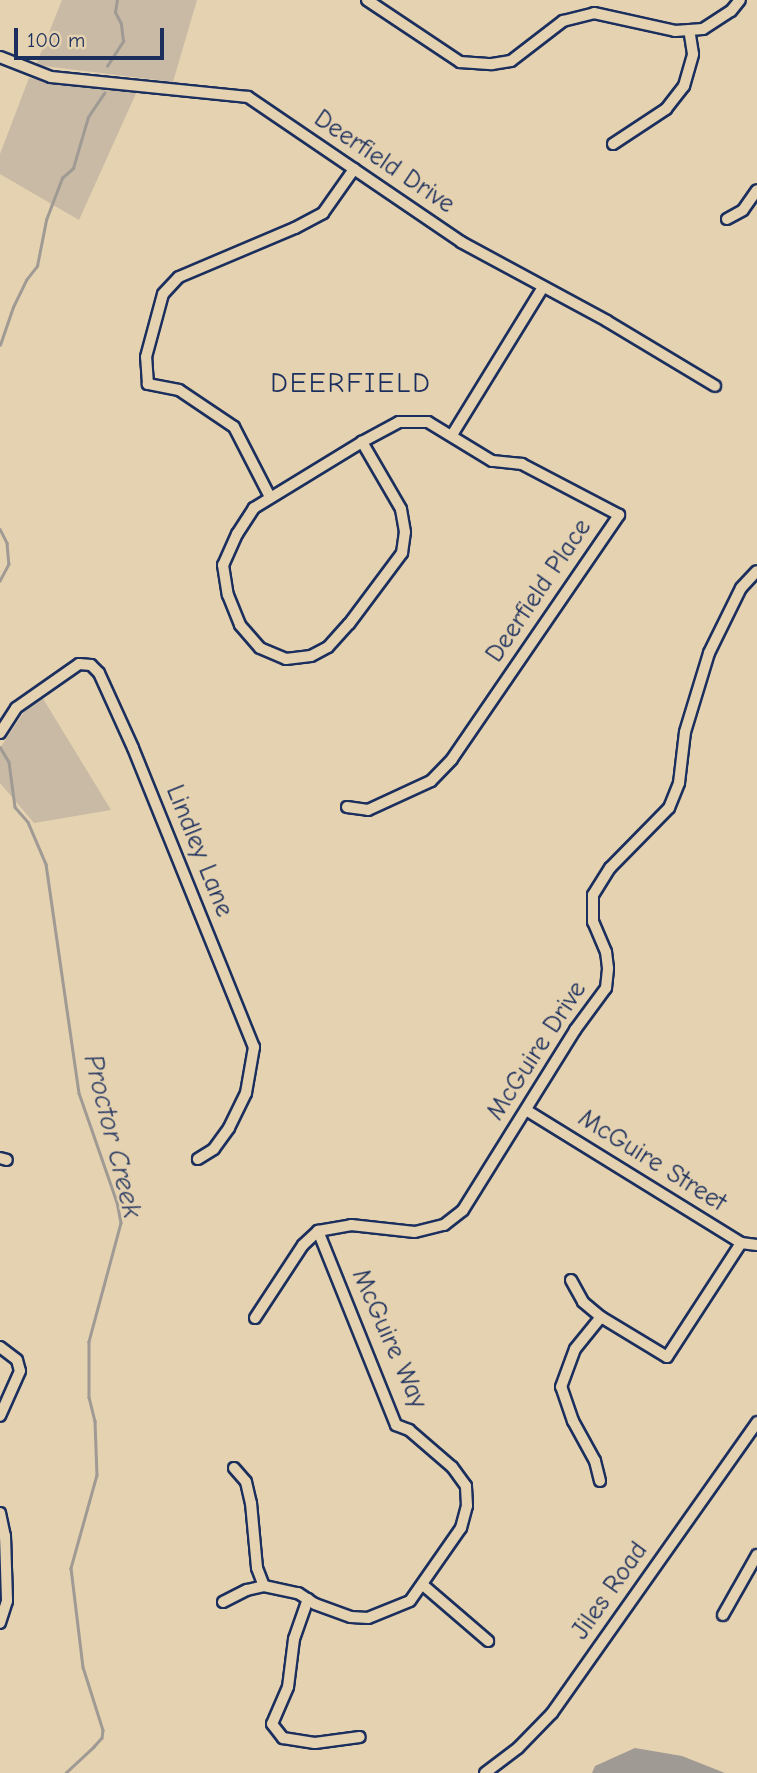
<!DOCTYPE html>
<style>
body{margin:0}
#map{position:relative;width:757px;height:1773px;overflow:hidden;background:#e5d2b0;font-family:"Comic Neue",sans-serif}
div>[style]{position:absolute}
[style*='--x']{left:calc(var(--x)*1px);top:calc(var(--y)*1px);width:calc(var(--w)*1px);rotate:calc(var(--a)*1deg)}
.green>*{inset:0;background:#c8baa4}
.water>*{inset:0;background:#a09a94}
.stream>*{height:2.5px;margin:-1.25px;padding:0 1.25px;transform-origin:1.25px;border-radius:1.25px;background:#a09a94}
.roads{filter:drop-shadow(2px 0 #1b2f5e) drop-shadow(-2px 0 #1b2f5e) drop-shadow(0 2px #1b2f5e) drop-shadow(0 -2px #1b2f5e)}
.minor>*{height:10px;margin:-5px;padding:0 5px;transform-origin:5px;border-radius:5px;background:#e5d2b0}
span{translate:-50% -50%;white-space:nowrap;text-align:center;line-height:1.15;-webkit-text-stroke:5px #e5d2b0;paint-order:stroke}
.street-label{font-size:26px;color:#1b2f5e}
.neighbourhood-label{font-size:28px;color:#1b2f5e;letter-spacing:2px}
.water-label{font-size:28px;color:#2f3f66;font-style:italic}
.scale{position:absolute;left:14px;top:28px;width:150px;height:32px;box-sizing:border-box;border:4px solid #1b2f5e;border-top:0;padding-left:9px;font-size:21px;line-height:24px;white-space:nowrap;color:#1b2f5e;-webkit-text-stroke:5px #e5d2b0;paint-order:stroke}
</style>
<div id="map">
<div class="green">
<div style="clip-path:polygon(62px 0,197px 0,173px 82px,36px 65px)"></div>
<div style="clip-path:polygon(29px 78px,138px 89px,79px 220px,0 174px,0 154px)"></div>
<div style="clip-path:polygon(42px 697px,111px 810px,34px 823px,0 783px,0 748px,24px 712px)"></div>
</div>
<div class="water">
<div style="clip-path:polygon(635px 1748px,682px 1756px,725px 1773px,592px 1773px,595px 1766px)"></div>
</div>
<div class="stream">
<div style="--x:107;--y:66;--w:30;--a:-57"></div>
<div style="--x:123;--y:41;--w:17;--a:-97"></div>
<div style="--x:121;--y:24;--w:13;--a:-117"></div>
<div style="--x:115;--y:12;--w:12;--a:-81"></div>
<div style="--x:0;--y:345;--w:40;--a:-71.1"></div>
<div style="--x:13;--y:307;--w:30;--a:-64"></div>
<div style="--x:26;--y:280;--w:18;--a:-52"></div>
<div style="--x:37;--y:266;--w:47;--a:-78.9"></div>
<div style="--x:46;--y:220;--w:45;--a:-69.1"></div>
<div style="--x:62;--y:178;--w:15;--a:-42"></div>
<div style="--x:73;--y:168;--w:53;--a:-73.6"></div>
<div style="--x:88;--y:117;--w:29;--a:-56"></div>
<div style="--x:0;--y:529;--w:16;--a:63"></div>
<div style="--x:7;--y:543;--w:21;--a:85"></div>
<div style="--x:9;--y:564;--w:19;--a:118"></div>
<div style="--x:0;--y:747;--w:17;--a:59"></div>
<div style="--x:9;--y:762;--w:45;--a:82.4"></div>
<div style="--x:15;--y:807;--w:20;--a:49"></div>
<div style="--x:28;--y:822;--w:46;--a:66.8"></div>
<div style="--x:46;--y:864;--w:231;--a:81.8"></div>
<div style="--x:79;--y:1093;--w:115;--a:70.8"></div>
<div style="--x:117;--y:1202;--w:21;--a:79"></div>
<div style="--x:121;--y:1223;--w:123;--a:105.1"></div>
<div style="--x:89;--y:1342;--w:55;--a:90"></div>
<div style="--x:89;--y:1397;--w:25;--a:76"></div>
<div style="--x:95;--y:1421;--w:54;--a:87.9"></div>
<div style="--x:97;--y:1475;--w:97;--a:105.6"></div>
<div style="--x:71;--y:1568;--w:100;--a:83.1"></div>
<div style="--x:83;--y:1667;--w:66;--a:72.4"></div>
<div style="--x:103;--y:1730;--w:8;--a:97"></div>
<div style="--x:102;--y:1738;--w:12;--a:132"></div>
<div style="--x:94;--y:1747;--w:38;--a:137"></div>
</div>
<div class="roads">
<div class="minor">
<div style="--x:367;--y:0;--w:112;--a:33.7"></div>
<div style="--x:460;--y:62;--w:32;--a:4"></div>
<div style="--x:492;--y:64;--w:19;--a:-9"></div>
<div style="--x:511;--y:61;--w:66;--a:-37.6"></div>
<div style="--x:563;--y:21;--w:32;--a:-14"></div>
<div style="--x:594;--y:13;--w:83;--a:12.5"></div>
<div style="--x:675;--y:31;--w:28;--a:-4"></div>
<div style="--x:703;--y:29;--w:33;--a:-33"></div>
<div style="--x:731;--y:11;--w:14;--a:-51"></div>
<div style="--x:0;--y:57;--w:55;--a:21.4"></div>
<div style="--x:51;--y:77;--w:198;--a:5.8"></div>
<div style="--x:248;--y:97;--w:258;--a:34.2"></div>
<div style="--x:461;--y:242;--w:166;--a:28.4"></div>
<div style="--x:607;--y:321;--w:126;--a:31"></div>
<div style="--x:613;--y:144;--w:64;--a:-33.4"></div>
<div style="--x:666;--y:109;--w:29;--a:-52"></div>
<div style="--x:684;--y:86;--w:33;--a:-74"></div>
<div style="--x:693;--y:54;--w:24;--a:-99"></div>
<div style="--x:727;--y:219;--w:18;--a:-29"></div>
<div style="--x:743;--y:210;--w:24;--a:-55"></div>
<div style="--x:452;--y:435;--w:174;--a:-58.4"></div>
<div style="--x:270;--y:497;--w:79;--a:-117.2"></div>
<div style="--x:234;--y:427;--w:66;--a:-146.1"></div>
<div style="--x:179;--y:390;--w:32;--a:-169"></div>
<div style="--x:148;--y:384;--w:27;--a:-94"></div>
<div style="--x:146;--y:357;--w:65;--a:-74.9"></div>
<div style="--x:163;--y:294;--w:23;--a:-47"></div>
<div style="--x:179;--y:277;--w:126;--a:-22.9"></div>
<div style="--x:295;--y:228;--w:32;--a:-28"></div>
<div style="--x:323;--y:213;--w:54;--a:-54.8"></div>
<div style="--x:0;--y:733;--w:30;--a:-57"></div>
<div style="--x:16;--y:708;--w:77;--a:-34.9"></div>
<div style="--x:79;--y:664;--w:12;--a:5"></div>
<div style="--x:91;--y:665;--w:11;--a:45"></div>
<div style="--x:99;--y:673;--w:82;--a:65.6"></div>
<div style="--x:133;--y:748;--w:323;--a:68"></div>
<div style="--x:254;--y:1047;--w:47;--a:99.9"></div>
<div style="--x:246;--y:1093;--w:39;--a:116"></div>
<div style="--x:229;--y:1128;--w:26;--a:126"></div>
<div style="--x:214;--y:1149;--w:19;--a:148"></div>
<div style="--x:347;--y:807;--w:21;--a:8"></div>
<div style="--x:368;--y:810;--w:69;--a:-24.7"></div>
<div style="--x:431;--y:781;--w:30;--a:-46"></div>
<div style="--x:452;--y:759;--w:296;--a:-55.6"></div>
<div style="--x:619;--y:515;--w:110;--a:-152.3"></div>
<div style="--x:522;--y:464;--w:30;--a:-174"></div>
<div style="--x:492;--y:461;--w:75;--a:-148.6"></div>
<div style="--x:428;--y:422;--w:29;--a:180"></div>
<div style="--x:399;--y:422;--w:42;--a:151.6"></div>
<div style="--x:362;--y:442;--w:127;--a:148.6"></div>
<div style="--x:254;--y:508;--w:31;--a:123"></div>
<div style="--x:237;--y:534;--w:34;--a:114"></div>
<div style="--x:223;--y:565;--w:30;--a:81"></div>
<div style="--x:228;--y:595;--w:32;--a:68"></div>
<div style="--x:240;--y:625;--w:30;--a:49"></div>
<div style="--x:260;--y:648;--w:28;--a:23"></div>
<div style="--x:286;--y:659;--w:25;--a:-7"></div>
<div style="--x:311;--y:656;--w:19;--a:-28"></div>
<div style="--x:328;--y:647;--w:31;--a:-48"></div>
<div style="--x:349;--y:624;--w:89;--a:-53.3"></div>
<div style="--x:402;--y:553;--w:21;--a:-82"></div>
<div style="--x:405;--y:532;--w:23;--a:-100"></div>
<div style="--x:401;--y:509;--w:78;--a:-120.2"></div>
<div style="--x:526;--y:1110;--w:253;--a:31.7"></div>
<div style="--x:741;--y:1243;--w:16;--a:7"></div>
<div style="--x:0;--y:1158;--w:7;--a:16"></div>
<div style="--x:571;--y:1280;--w:25;--a:61"></div>
<div style="--x:583;--y:1302;--w:23;--a:40"></div>
<div style="--x:601;--y:1317;--w:77;--a:31.2"></div>
<div style="--x:667;--y:1357;--w:136;--a:-57"></div>
<div style="--x:255;--y:1318;--w:87;--a:-56.7"></div>
<div style="--x:303;--y:1245;--w:21;--a:-43"></div>
<div style="--x:318;--y:1231;--w:34;--a:-10"></div>
<div style="--x:351;--y:1225;--w:64;--a:6.2"></div>
<div style="--x:415;--y:1232;--w:30;--a:-14"></div>
<div style="--x:444;--y:1225;--w:24;--a:-38"></div>
<div style="--x:463;--y:1210;--w:212;--a:-58.1"></div>
<div style="--x:575;--y:1030;--w:52;--a:-53.6"></div>
<div style="--x:606;--y:988;--w:20;--a:-84"></div>
<div style="--x:608;--y:968;--w:16;--a:-97"></div>
<div style="--x:606;--y:952;--w:33;--a:-113"></div>
<div style="--x:593;--y:922;--w:27;--a:-90"></div>
<div style="--x:593;--y:895;--w:32;--a:-58"></div>
<div style="--x:610;--y:868;--w:84;--a:-45.5"></div>
<div style="--x:669;--y:808;--w:27;--a:-68"></div>
<div style="--x:679;--y:783;--w:51;--a:-83.3"></div>
<div style="--x:685;--y:732;--w:83;--a:-73.1"></div>
<div style="--x:709;--y:653;--w:72;--a:-63.8"></div>
<div style="--x:741;--y:588;--w:23;--a:-47"></div>
<div style="--x:0;--y:1347;--w:21;--a:37"></div>
<div style="--x:17;--y:1360;--w:11;--a:75"></div>
<div style="--x:20;--y:1371;--w:49;--a:114"></div>
<div style="--x:234;--y:1468;--w:18;--a:49"></div>
<div style="--x:246;--y:1482;--w:22;--a:77"></div>
<div style="--x:251;--y:1503;--w:65;--a:84.7"></div>
<div style="--x:257;--y:1568;--w:19;--a:69"></div>
<div style="--x:600;--y:1481;--w:21;--a:-104"></div>
<div style="--x:595;--y:1461;--w:46;--a:-118.8"></div>
<div style="--x:573;--y:1421;--w:36;--a:-109"></div>
<div style="--x:561;--y:1387;--w:40;--a:-69.8"></div>
<div style="--x:575;--y:1349;--w:41;--a:-50.9"></div>
<div style="--x:0;--y:1513;--w:24;--a:78"></div>
<div style="--x:5;--y:1536;--w:65;--a:88.2"></div>
<div style="--x:7;--y:1601;--w:23;--a:108"></div>
<div style="--x:423;--y:1585;--w:86;--a:40.7"></div>
<div style="--x:308;--y:1599;--w:42;--a:109.3"></div>
<div style="--x:294;--y:1639;--w:48;--a:97.1"></div>
<div style="--x:288;--y:1687;--w:40;--a:113.4"></div>
<div style="--x:272;--y:1724;--w:18;--a:52"></div>
<div style="--x:283;--y:1738;--w:32;--a:9"></div>
<div style="--x:315;--y:1743;--w:45;--a:-7.6"></div>
<div style="--x:223;--y:1602;--w:27;--a:-27"></div>
<div style="--x:247;--y:1590;--w:17;--a:-13"></div>
<div style="--x:264;--y:1586;--w:35;--a:12"></div>
<div style="--x:298;--y:1593;--w:20;--a:33"></div>
<div style="--x:315;--y:1604;--w:38;--a:20"></div>
<div style="--x:351;--y:1617;--w:17;--a:3"></div>
<div style="--x:368;--y:1618;--w:45;--a:-22"></div>
<div style="--x:410;--y:1601;--w:89;--a:-55.1"></div>
<div style="--x:461;--y:1528;--w:23;--a:-75"></div>
<div style="--x:467;--y:1506;--w:20;--a:-93"></div>
<div style="--x:466;--y:1486;--w:24;--a:-126"></div>
<div style="--x:452;--y:1467;--w:57;--a:-139.3"></div>
<div style="--x:409;--y:1430;--w:14;--a:-159"></div>
<div style="--x:396;--y:1425;--w:209;--a:-111.9"></div>
<div style="--x:723;--y:1615;--w:69;--a:-60.5"></div>
<div style="--x:485;--y:1773;--w:41;--a:-37.1"></div>
<div style="--x:518;--y:1748;--w:49;--a:-45.8"></div>
<div style="--x:552;--y:1713;--w:356;--a:-54.8"></div>
</div>
</div>
<div class="street-label">
<span style="left:384px;top:162px;rotate:34deg">Deerfield Drive</span>
<span style="left:539px;top:591px;rotate:-56deg">Deerfield Place</span>
<span style="left:199px;top:851px;rotate:68deg">Lindley Lane</span>
<span style="left:537px;top:1051px;rotate:-57deg">McGuire Drive</span>
<span style="left:652px;top:1161px;rotate:32deg">McGuire Street</span>
<span style="left:389px;top:1339px;rotate:66deg">McGuire Way</span>
<span style="left:610px;top:1591px;rotate:-55deg">Jiles Road</span>
</div>
<div class="neighbourhood-label">
<span style="left:351px;top:383px">DEERFIELD</span>
</div>
<div class="water-label">
<span style="left:113px;top:1136px;rotate:76deg">Proctor Creek</span>
</div>
<div class="scale">100 m</div>
</div>
